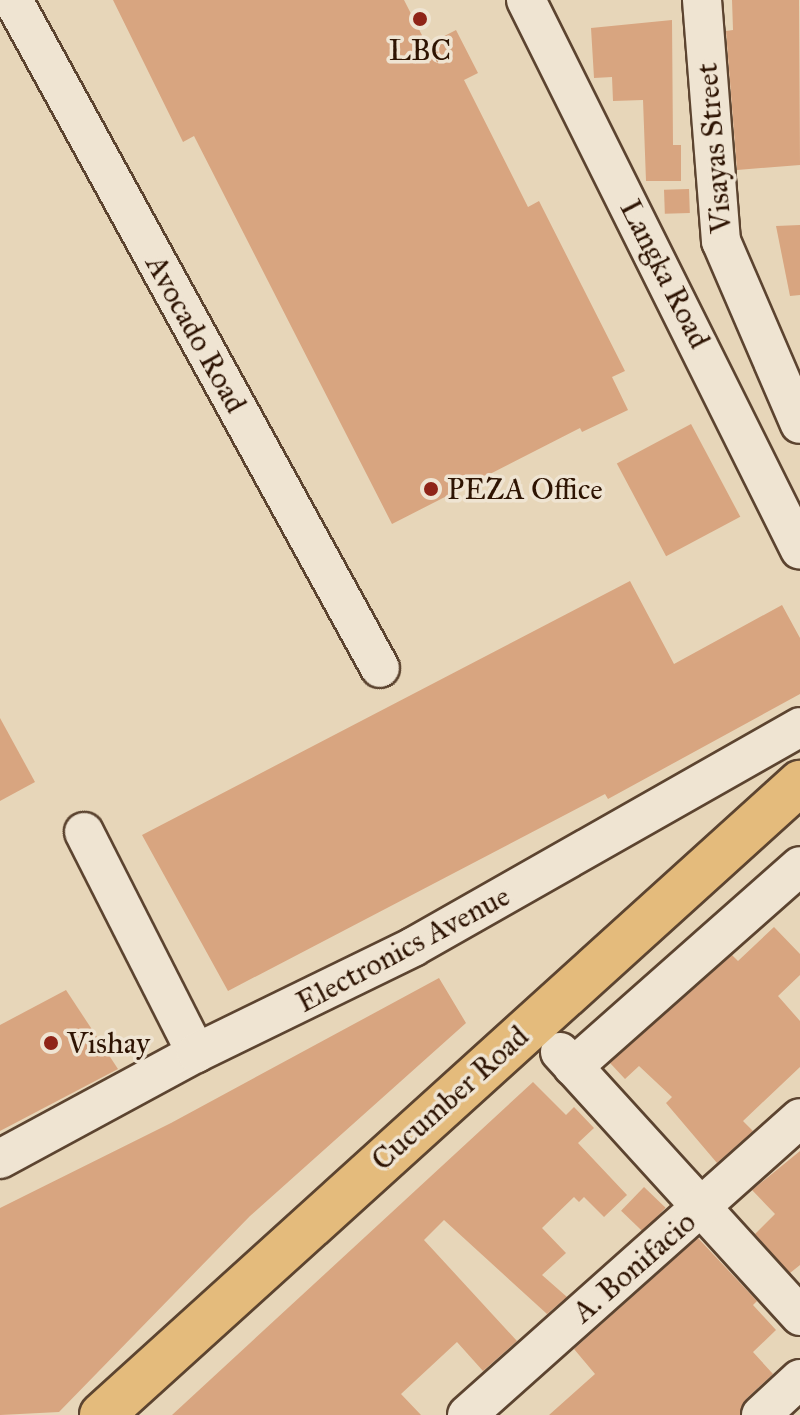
<!DOCTYPE html>
<style>
body{margin:0}
#map{position:relative;width:800px;height:1415px;overflow:hidden;background:#e7d6b9;font-family:"IM FELL Great Primer",serif}
div>[style]{position:absolute}
[style*='--x']{left:calc(var(--x)*1px);top:calc(var(--y)*1px);width:calc(var(--w)*1px);rotate:calc(var(--a)*1deg)}
.building>*{inset:0;background:#d8a580;transform-origin:0 0}
.roads{filter:drop-shadow(2px 0 #5c4430) drop-shadow(-2px 0 #5c4430) drop-shadow(0 2px #5c4430) drop-shadow(0 -2px #5c4430)}
.minor>*{height:38px;margin:-19px;padding:0 19px;transform-origin:19px;border-radius:19px;background:#efe4d2}
.major>*{height:44px;margin:-22px;padding:0 22px;transform-origin:22px;border-radius:22px;background:#e4bb7c}
.dots>*{width:22px;height:22px;translate:-50% -50%;box-sizing:border-box;border:4px solid #efe4d2;border-radius:50%}
span{translate:-50% -50%;white-space:nowrap;text-align:center;line-height:1.15;-webkit-text-stroke:7px #efe4d2;paint-order:stroke}
.poi-label{font-size:30px;color:#2e1403}
.left{translate:0 -50%;text-align:left}
.street-label{font-size:30px;color:#2e1403}
</style>
<div id="map">
<div class="building">
<div style="clip-path:polygon(113px 0,404px 0,427px 45px,456px 30px,478px 73px,464px 80px,528px 207px,539px 201px,625px 371px,612px 377px,628px 410px,582px 432px,580px 428px,392px 524px,194px 136px,183px 142px)"></div>
<div style="clip-path:polygon(732px 0,799px 0,800px 165px,737px 170px,726px 31px,733px 30px)"></div>
<div style="clip-path:polygon(672px 20px,673px 145px,681px 145px,681px 181px,646px 181px,643px 100px,613px 101px,612px 77px,594px 78px,591px 28px)"></div>
<div style="left:689px;top:189px;width:24px;height:25px;rotate:88deg"></div>
<div style="clip-path:polygon(800px 225px,800px 295px,790px 296px,776px 226px)"></div>
<div style="left:691px;top:424px;width:105px;height:84px;rotate:62deg"></div>
<div style="clip-path:polygon(630px 581px,674px 664px,782px 605px,800px 638px,800px 694px,608px 799px,605px 794px,228px 991px,142px 835px)"></div>
<div style="clip-path:polygon(0 718px,35px 782px,0 801px)"></div>
<div style="clip-path:polygon(774px 927px,800px 954px,800px 975px,778px 996px,800px 1021px,800px 1067px,743px 1121px,753px 1131px,717px 1163px,666px 1103px,672px 1097px,639px 1066px,625px 1079px,610px 1063px,732px 955px,738px 961px)"></div>
<div style="clip-path:polygon(439px 978px,466px 1023px,250px 1216px,59px 1412px,0 1415px,0 1208px,171px 1123px)"></div>
<div style="clip-path:polygon(66px 990px,118px 1069px,0 1131px,0 1025px)"></div>
<div style="clip-path:polygon(533px 1082px,566px 1115px,574px 1107px,594px 1128px,578px 1143px,627px 1195px,604px 1217px,584px 1197px,579px 1202px,574px 1197px,542px 1228px,566px 1253px,542px 1275px,567px 1297px,547px 1314px,444px 1220px,424px 1240px,517px 1341px,483px 1371px,457px 1342px,401px 1394px,421px 1415px,172px 1415px)"></div>
<div style="clip-path:polygon(800px 1151px,800px 1265px,790px 1273px,755px 1234px,775px 1214px,752px 1190px)"></div>
<div style="left:644px;top:1187px;width:30px;height:33px;rotate:44deg"></div>
<div style="clip-path:polygon(698px 1238px,757px 1301px,753px 1305px,776px 1330px,753px 1352px,773px 1374px,746px 1399px,740px 1415px,549px 1415px,595px 1374px,574px 1349px)"></div>
</div>
<div class="roads">
<div class="minor">
<div style="--x:13;--y:0;--w:762;--a:61.22"></div>
<div style="--x:526;--y:0;--w:614;--a:63.52"></div>
<div style="--x:702;--y:0;--w:242;--a:85.5"></div>
<div style="--x:721;--y:241;--w:199;--a:66.7"></div>
<div style="--x:84;--y:832;--w:248;--a:63.1"></div>
<div style="--x:560;--y:1052;--w:357;--a:47.7"></div>
<div style="--x:573;--y:1067;--w:303;--a:-41.5"></div>
<div style="--x:0;--y:1159;--w:223;--a:-28.4"></div>
<div style="--x:196;--y:1053;--w:242;--a:-26"></div>
<div style="--x:413;--y:947;--w:445;--a:-29.6"></div>
<div style="--x:467;--y:1415;--w:446;--a:-41.7"></div>
<div style="--x:761;--y:1415;--w:53;--a:-42.7"></div>
</div>
<div class="major">
<div style="--x:102;--y:1415;--w:942;--a:-42.16"></div>
</div>
</div>
<div class="dots">
<div style="left:420px;top:19px;background:#8f2418"></div>
<div style="left:431px;top:489px;background:#8f2418"></div>
<div style="left:51px;top:1043px;background:#8f2418"></div>
</div>
<div class="poi-label">
<span style="left:420px;top:50px">LBC</span>
<span class="left" style="left:447px;top:489px">PEZA Office</span>
<span class="left" style="left:67px;top:1043px">Vishay</span>
</div>
<div class="street-label">
<span style="left:714px;top:148px;rotate:-95deg">Visayas Street</span>
<span style="left:665px;top:274px;rotate:63deg">Langka Road</span>
<span style="left:196px;top:334px;rotate:61deg">Avocado Road</span>
<span style="left:403px;top:949px;rotate:-28deg">Electronics Avenue</span>
<span style="left:450px;top:1098px;rotate:-42deg">Cucumber Road</span>
<span style="left:634px;top:1267px;rotate:-41deg">A. Bonifacio</span>
</div>
</div>
